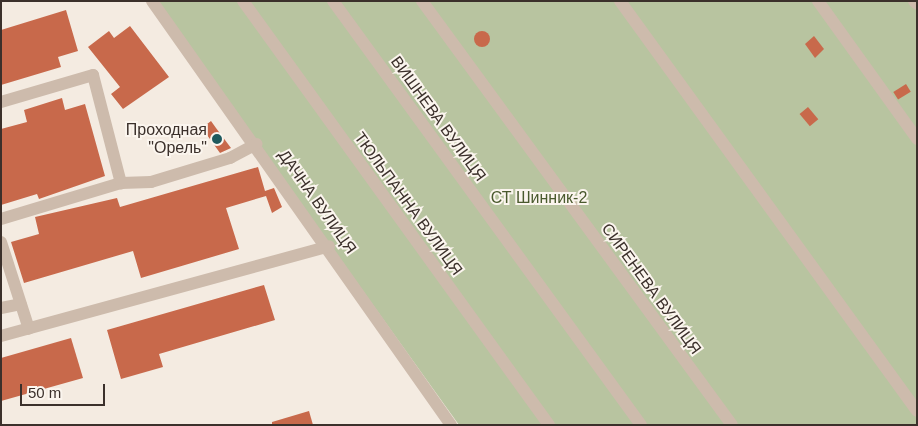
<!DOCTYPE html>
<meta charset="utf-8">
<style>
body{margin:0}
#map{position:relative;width:918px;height:426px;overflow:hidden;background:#f4ebe1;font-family:Helvetica,sans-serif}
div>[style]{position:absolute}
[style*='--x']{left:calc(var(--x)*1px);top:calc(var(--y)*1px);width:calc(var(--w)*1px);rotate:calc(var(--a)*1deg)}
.green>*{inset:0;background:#b8c4a0}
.building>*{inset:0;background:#c8694b;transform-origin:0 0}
.round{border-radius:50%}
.minor>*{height:12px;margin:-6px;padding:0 6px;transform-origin:6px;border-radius:6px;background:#cdbbac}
.dots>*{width:14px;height:14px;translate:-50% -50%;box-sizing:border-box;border:2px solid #fbf5ee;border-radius:50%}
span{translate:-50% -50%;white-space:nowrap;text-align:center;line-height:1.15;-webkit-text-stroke:4px #fbf5ee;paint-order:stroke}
.street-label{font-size:16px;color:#3b302b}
.poi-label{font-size:16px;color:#3b302b}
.right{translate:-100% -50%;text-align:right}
.park-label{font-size:16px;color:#4a5a2e}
.frame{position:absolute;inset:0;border:2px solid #3b302b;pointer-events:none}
.scale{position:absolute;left:20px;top:384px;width:85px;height:22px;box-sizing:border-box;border:2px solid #3b302b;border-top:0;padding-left:6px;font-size:15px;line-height:18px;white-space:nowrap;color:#3b302b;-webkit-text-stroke:4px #fbf5ee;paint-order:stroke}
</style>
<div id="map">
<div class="green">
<div style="clip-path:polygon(155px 1px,917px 1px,917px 425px,459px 425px)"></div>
</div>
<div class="building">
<div style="clip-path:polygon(66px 10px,78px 51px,58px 57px,61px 67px,1px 85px,1px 30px)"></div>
<div style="clip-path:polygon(130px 26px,169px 77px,123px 109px,111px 94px,120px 87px,88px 47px,109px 31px,114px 38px)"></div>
<div class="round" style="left:474px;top:31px;width:16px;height:16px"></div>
<div style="clip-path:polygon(814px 36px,824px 49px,815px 58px,805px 44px)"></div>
<div style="left:906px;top:84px;width:9px;height:15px;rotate:58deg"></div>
<div style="clip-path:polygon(62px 98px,65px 110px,85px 104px,105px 176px,39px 199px,37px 194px,1px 205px,1px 129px,27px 122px,24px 110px)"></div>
<div style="left:808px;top:107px;width:16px;height:11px;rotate:50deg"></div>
<div style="clip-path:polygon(211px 121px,216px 128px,231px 148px,220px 153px,202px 128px)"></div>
<div style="clip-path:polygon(258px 167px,265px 191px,274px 188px,282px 207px,272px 213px,266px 196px,226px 208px,239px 249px,141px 278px,133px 251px,24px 283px,11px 242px,39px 234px,35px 217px,117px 198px,120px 207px)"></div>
<div style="clip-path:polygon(264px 285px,275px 320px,159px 354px,163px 367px,121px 379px,107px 330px)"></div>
<div style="clip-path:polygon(71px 338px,83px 378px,1px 401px,1px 358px)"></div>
<div style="clip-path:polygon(309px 411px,313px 425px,272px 425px,272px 422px)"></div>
</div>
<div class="minor">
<div style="--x:152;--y:1;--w:519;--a:54.81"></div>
<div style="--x:243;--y:1;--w:523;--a:54.18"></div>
<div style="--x:333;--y:1;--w:524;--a:54"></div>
<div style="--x:422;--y:1;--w:525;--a:53.83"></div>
<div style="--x:620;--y:1;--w:506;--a:54.08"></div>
<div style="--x:818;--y:1;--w:170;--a:54.3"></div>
<div style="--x:914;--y:1;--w:4;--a:45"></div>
<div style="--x:1;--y:102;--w:96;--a:-16.4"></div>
<div style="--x:93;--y:75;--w:112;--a:75.5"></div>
<div style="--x:1;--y:219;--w:125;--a:-16.7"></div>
<div style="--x:121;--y:183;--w:30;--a:-2"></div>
<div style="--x:151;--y:182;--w:83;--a:-16.9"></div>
<div style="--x:230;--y:158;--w:30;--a:-28"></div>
<div style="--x:1;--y:242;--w:91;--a:72.2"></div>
<div style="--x:1;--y:308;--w:20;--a:-11"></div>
<div style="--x:1;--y:336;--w:340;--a:-15.3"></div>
</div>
<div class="dots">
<div style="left:217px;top:139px;background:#1f5a5e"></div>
</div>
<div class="street-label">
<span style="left:438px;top:119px;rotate:54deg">ВИШНЕВА ВУЛИЦЯ</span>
<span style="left:317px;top:202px;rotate:55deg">ДАЧНА ВУЛИЦЯ</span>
<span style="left:408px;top:204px;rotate:54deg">ТЮЛЬПАННА ВУЛИЦЯ</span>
<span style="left:651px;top:289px;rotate:54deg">СИРЕНЕВА ВУЛИЦЯ</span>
</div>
<div class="poi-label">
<span class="right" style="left:207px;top:139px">Проходная<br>"Орель"</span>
</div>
<div class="park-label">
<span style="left:539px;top:198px">СТ Шинник-2</span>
</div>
<div class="frame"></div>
<div class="scale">50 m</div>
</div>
